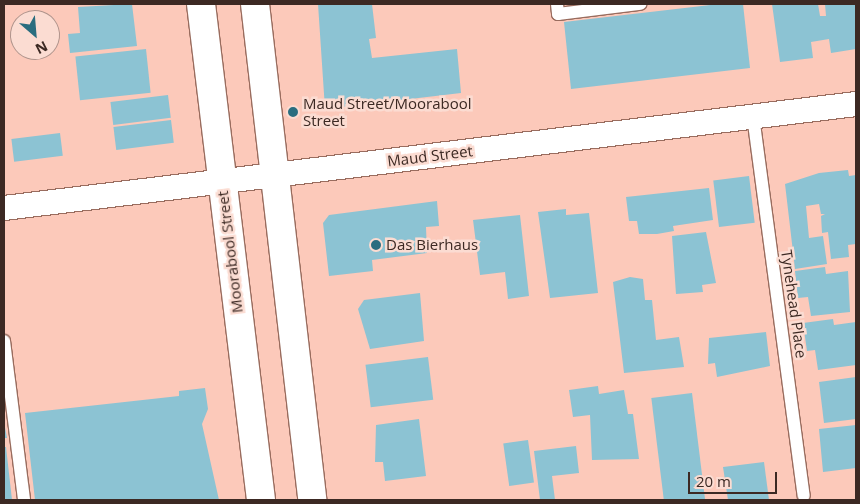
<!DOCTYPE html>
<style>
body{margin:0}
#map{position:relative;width:860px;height:504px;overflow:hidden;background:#fcc9ba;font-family:"Open Sans",sans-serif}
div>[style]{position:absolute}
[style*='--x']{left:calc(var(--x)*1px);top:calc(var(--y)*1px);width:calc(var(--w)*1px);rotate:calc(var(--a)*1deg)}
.building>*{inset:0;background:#8cc3d3;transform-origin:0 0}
.roads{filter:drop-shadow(1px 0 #996c5e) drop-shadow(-1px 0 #996c5e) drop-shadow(0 1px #996c5e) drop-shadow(0 -1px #996c5e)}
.service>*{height:12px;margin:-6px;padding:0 6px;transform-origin:6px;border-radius:6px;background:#fff}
.minor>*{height:24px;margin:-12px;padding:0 12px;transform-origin:12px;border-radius:12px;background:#fff}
.tertiary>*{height:28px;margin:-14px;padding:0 14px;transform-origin:14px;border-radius:14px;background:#fff}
.dots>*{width:14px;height:14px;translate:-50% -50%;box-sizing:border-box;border:2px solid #fbdcd2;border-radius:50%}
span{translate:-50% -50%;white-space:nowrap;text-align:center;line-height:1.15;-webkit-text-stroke:5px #fbdcd2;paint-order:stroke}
.poi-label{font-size:15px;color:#3c2923}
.left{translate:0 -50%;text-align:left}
.street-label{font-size:15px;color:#3c2923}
.frame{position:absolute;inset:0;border:5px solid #3c2923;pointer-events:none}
.north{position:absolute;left:10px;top:10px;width:50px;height:50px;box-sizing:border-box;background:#fbdcd2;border:1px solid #af948c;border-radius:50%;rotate:153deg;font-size:14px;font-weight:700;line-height:20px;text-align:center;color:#3c2923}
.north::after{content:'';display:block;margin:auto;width:18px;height:22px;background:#2a6d7f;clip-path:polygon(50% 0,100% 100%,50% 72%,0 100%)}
.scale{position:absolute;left:688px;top:472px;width:89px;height:22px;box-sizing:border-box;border:2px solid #3c2923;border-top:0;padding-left:6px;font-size:15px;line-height:18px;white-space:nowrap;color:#3c2923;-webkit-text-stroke:4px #fbdcd2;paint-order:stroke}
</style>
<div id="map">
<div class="building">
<div style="clip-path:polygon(132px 4px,137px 46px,70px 53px,68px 34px,80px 33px,78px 7px)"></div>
<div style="clip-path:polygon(318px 4px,372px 4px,376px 38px,369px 39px,372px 58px,457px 49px,461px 93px,325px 109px)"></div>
<div style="clip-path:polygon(719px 4px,743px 4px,750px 68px,571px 89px,564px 22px)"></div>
<div style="clip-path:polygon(772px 4px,818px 4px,820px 16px,826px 16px,825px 4px,856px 4px,856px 49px,831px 53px,829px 39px,811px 42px,813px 58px,780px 62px)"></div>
<div style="left:146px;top:49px;width:44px;height:71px;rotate:84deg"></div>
<div style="left:168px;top:95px;width:23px;height:58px;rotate:83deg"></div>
<div style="left:171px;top:120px;width:23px;height:58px;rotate:83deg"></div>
<div style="left:60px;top:133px;width:23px;height:49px;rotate:83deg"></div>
<div style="clip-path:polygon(848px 170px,849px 176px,856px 175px,856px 244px,848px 245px,849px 257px,831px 259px,828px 232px,822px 233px,821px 216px,825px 214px,821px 214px,819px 204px,806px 206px,809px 238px,823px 236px,827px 264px,795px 269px,785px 184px,819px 173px)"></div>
<div style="left:749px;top:176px;width:47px;height:36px;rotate:83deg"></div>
<div style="clip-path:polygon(709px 188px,713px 220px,673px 226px,674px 231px,657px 234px,639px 234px,637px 221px,629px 221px,626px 197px)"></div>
<div style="clip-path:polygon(437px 201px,439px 226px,426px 227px,427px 253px,372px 260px,373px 271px,329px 276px,323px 223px,329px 215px)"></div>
<div style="clip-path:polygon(566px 209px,566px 215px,589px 213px,598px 293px,550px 298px,538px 212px)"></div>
<div style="clip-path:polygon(520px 215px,529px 296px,508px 299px,505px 272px,480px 275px,473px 220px)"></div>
<div style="clip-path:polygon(706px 232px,716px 283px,702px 285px,703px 292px,676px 294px,672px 236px)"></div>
<div style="clip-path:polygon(825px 267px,826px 274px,848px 271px,850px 312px,811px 316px,808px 297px,798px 298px,795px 271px)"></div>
<div style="clip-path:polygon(630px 277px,643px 279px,645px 300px,652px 300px,656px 340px,679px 337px,684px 367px,624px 373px,613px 282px)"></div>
<div style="clip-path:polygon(420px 293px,424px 341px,370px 349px,358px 309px,364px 300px)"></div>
<div style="clip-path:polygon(833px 319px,834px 325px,856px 322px,856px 365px,818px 370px,815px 350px,807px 351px,803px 323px)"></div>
<div style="clip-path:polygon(766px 332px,770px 366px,717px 377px,715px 363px,708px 364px,709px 338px)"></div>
<div style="left:428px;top:357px;width:43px;height:63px;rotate:83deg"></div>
<div style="clip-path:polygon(856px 377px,856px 419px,824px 423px,819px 382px)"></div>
<div style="clip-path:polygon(598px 386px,599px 394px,624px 390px,628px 414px,633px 414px,639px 459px,592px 460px,590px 415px,573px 417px,569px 390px)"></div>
<div style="clip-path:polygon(205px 388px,208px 409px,202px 424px,219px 500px,35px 500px,25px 413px,179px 396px,179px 391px)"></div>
<div style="left:692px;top:393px;width:108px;height:41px;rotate:83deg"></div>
<div style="clip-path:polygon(419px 419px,426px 476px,385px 481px,383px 462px,375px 462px,376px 425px)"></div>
<div style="clip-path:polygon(4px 422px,7px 438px,4px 438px)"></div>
<div style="clip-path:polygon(856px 425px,856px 468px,823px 472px,819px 429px)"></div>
<div style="left:528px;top:440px;width:43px;height:25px;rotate:82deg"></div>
<div style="clip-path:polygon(576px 446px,579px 473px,552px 476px,555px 500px,540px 500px,534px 451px)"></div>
<div style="clip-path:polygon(4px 447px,6px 447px,12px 500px,4px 500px)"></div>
<div style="clip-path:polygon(764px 462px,769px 500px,728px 500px,723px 467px)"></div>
</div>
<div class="roads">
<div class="service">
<div style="--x:557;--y:4;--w:10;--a:84"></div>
<div style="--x:558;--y:14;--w:83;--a:-7"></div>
<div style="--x:753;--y:116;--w:383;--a:82.4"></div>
<div style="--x:4;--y:341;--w:160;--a:82.8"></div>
</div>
<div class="minor">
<div style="--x:4;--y:208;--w:858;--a:-6.96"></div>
</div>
<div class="tertiary">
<div style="--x:201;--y:4;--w:500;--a:83.1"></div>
<div style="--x:255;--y:4;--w:499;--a:83.4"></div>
</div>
</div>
<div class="dots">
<div style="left:293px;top:112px;background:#2a6d7f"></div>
<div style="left:376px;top:245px;background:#2a6d7f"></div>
</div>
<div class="poi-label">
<span class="left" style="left:303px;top:112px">Maud Street/Moorabool<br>Street</span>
<span class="left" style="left:386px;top:245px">Das Bierhaus</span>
</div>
<div class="street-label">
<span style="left:430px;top:156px;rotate:-7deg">Maud Street</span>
<span style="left:230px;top:252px;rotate:-97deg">Moorabool Street</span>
<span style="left:794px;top:304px;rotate:82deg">Tynehead Place</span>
</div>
<div class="frame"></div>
<div class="north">N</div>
<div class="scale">20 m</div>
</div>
